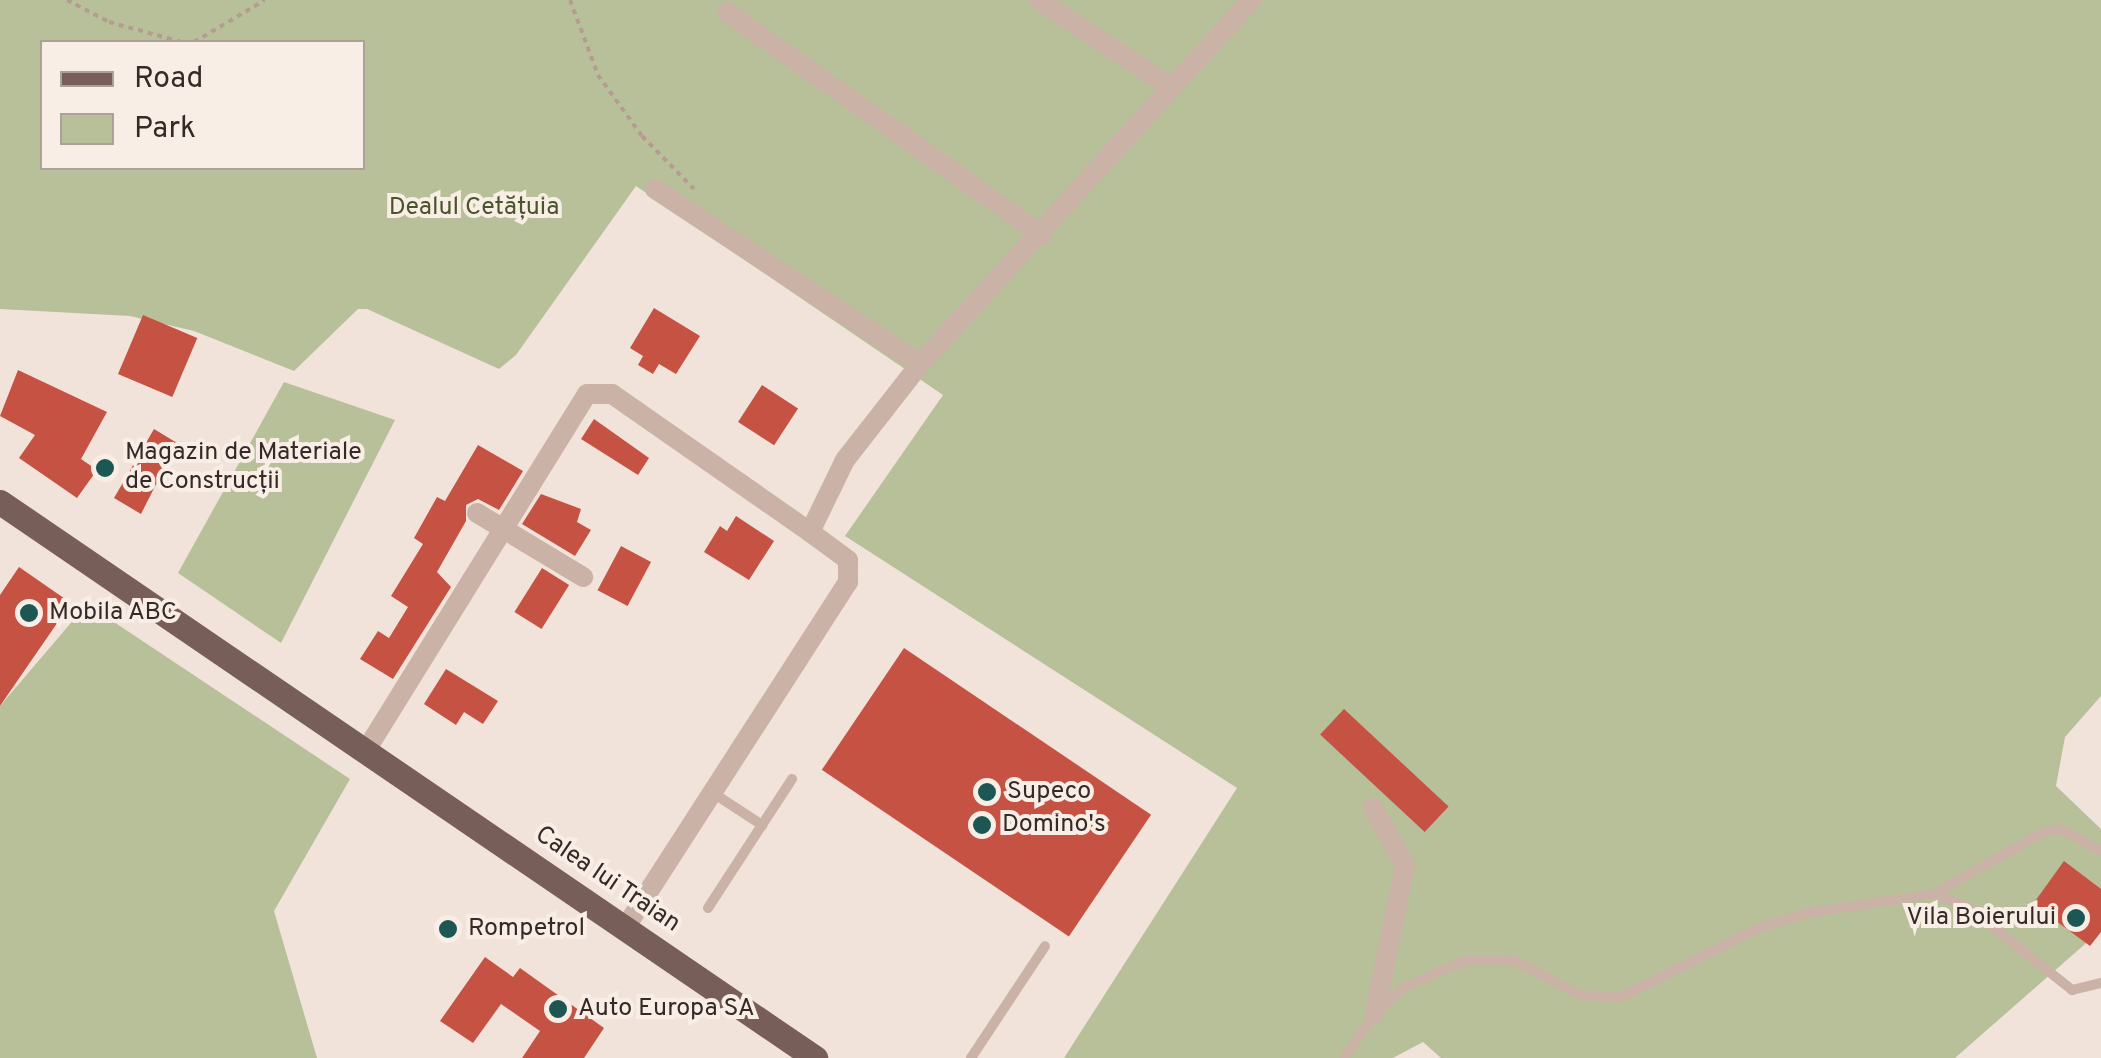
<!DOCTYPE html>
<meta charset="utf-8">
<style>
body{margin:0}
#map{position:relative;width:2101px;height:1058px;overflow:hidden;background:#f2e3da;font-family:Overpass,sans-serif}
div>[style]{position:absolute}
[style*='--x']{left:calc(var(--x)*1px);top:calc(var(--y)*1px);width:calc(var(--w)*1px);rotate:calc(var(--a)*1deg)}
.green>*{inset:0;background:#b8c09a}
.building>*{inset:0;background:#c65243;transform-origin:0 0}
.path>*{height:4px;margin-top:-2px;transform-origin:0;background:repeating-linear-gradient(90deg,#b59b90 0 5px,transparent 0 10px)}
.lane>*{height:10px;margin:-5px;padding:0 5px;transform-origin:5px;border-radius:5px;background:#cab2a6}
.street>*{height:20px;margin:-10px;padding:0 10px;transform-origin:10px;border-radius:10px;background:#cab2a6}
.primary>*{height:25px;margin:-12.5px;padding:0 12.5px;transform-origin:12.5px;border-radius:12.5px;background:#785e58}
.dots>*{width:28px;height:28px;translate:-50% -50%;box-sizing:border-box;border:5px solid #f9eee6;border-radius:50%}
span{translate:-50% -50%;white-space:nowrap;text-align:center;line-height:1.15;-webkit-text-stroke:8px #f9eee6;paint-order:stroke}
.park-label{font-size:25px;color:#4a542b}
.poi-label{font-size:25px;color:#352a27}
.left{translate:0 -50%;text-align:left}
.right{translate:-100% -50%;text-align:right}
.street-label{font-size:25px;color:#352a27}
.legend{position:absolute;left:40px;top:40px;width:325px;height:130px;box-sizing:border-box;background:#f9eee6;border:2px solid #aba09a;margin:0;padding:12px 18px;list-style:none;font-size:30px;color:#352a27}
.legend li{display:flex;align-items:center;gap:20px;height:50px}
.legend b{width:50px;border:2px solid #aba09a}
</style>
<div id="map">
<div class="green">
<div style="clip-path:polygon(evenodd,0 0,2101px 0,2101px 696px,2065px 737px,2056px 786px,2101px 829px,2101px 930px,1955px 1058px,1441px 1058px,1423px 1042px,1393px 1058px,1064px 1058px,1237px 788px,845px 536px,943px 395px,636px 186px,516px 355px,499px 369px,367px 309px,358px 309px,294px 371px,194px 331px,130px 316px,0 309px,0 0,42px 42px,362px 42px,362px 168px,42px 168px,42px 42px)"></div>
<div style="clip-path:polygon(284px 382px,395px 420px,281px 643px,178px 573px)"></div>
<div style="clip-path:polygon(87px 604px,350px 779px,274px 911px,317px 1058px,0 1058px,0 706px)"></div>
</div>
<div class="building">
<div style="clip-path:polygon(654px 308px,700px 336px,676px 374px,659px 364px,653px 374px,638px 365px,643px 356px,630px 348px)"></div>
<div style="left:143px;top:315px;width:59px;height:64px;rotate:23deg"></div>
<div style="clip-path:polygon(18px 370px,107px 412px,81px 459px,97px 470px,77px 498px,19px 458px,35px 435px,0 416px)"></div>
<div style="left:762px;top:385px;width:43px;height:44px;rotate:33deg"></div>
<div style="clip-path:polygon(594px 419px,649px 458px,638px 475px,581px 439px)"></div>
<div style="clip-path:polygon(154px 429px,177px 443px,141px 514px,114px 498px)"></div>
<div style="clip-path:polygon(478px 445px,523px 471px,499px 510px,478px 499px,466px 505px,466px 521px,437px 572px,451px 587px,393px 679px,360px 659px,378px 631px,389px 638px,408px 607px,391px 596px,423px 544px,414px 538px,437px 497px,445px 501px)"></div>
<div style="clip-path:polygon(541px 494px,581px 509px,577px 522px,591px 530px,575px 556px,522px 524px)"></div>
<div style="clip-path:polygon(736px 516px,774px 541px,749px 580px,704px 552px,720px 526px,727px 531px)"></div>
<div style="left:621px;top:546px;width:34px;height:50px;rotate:28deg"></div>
<div style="clip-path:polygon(19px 567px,71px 603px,0 706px,0 595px)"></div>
<div style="left:542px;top:568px;width:32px;height:52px;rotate:32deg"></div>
<div style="left:904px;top:648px;width:298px;height:147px;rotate:34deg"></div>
<div style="clip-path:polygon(446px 669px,498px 701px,483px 724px,464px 712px,456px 725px,424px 704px)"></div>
<div style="left:1344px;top:709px;width:143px;height:35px;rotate:43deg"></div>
<div style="clip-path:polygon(2064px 861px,2101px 889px,2101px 932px,2090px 946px,2033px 904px)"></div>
<div style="clip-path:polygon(485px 957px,513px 977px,520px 968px,604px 1028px,584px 1058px,522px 1058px,540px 1031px,501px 1004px,473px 1043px,440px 1021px)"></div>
</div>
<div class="path">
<div style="--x:67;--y:0;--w:47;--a:27.6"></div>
<div style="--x:109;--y:22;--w:76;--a:15.3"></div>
<div style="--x:570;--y:0;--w:80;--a:69.5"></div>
<div style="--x:598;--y:75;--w:75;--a:54.2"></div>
<div style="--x:642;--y:136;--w:74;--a:45.5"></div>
<div style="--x:194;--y:42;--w:82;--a:-30.6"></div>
</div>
<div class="lane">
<div style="--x:713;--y:793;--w:59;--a:33.1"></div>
<div style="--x:762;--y:825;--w:55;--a:-56.9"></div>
<div style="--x:1935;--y:894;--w:37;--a:22"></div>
<div style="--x:1969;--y:908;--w:132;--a:38.5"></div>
<div style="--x:2072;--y:990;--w:30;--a:-14"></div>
<div style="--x:708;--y:908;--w:99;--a:-57"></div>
<div style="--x:971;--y:1058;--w:134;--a:-56.5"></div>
<div style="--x:1344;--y:1058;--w:55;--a:-55.4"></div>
<div style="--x:1375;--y:1013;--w:39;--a:-42"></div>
<div style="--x:1404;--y:987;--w:65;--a:-23.4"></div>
<div style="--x:1464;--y:961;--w:51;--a:0"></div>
<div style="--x:1515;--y:961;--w:73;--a:27.6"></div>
<div style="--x:1580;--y:995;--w:41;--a:2.8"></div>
<div style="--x:1621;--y:997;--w:151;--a:-26.7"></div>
<div style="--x:1756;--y:929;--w:52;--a:-17.7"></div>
<div style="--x:1806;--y:913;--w:129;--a:-8.4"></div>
<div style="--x:1934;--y:894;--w:125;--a:-29.6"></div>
<div style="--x:2043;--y:832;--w:18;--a:-9"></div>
<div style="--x:2061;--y:829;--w:46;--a:28.8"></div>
</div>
<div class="street">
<div style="--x:1039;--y:0;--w:159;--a:33.5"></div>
<div style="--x:727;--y:12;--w:386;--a:35.3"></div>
<div style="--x:655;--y:189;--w:318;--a:33.4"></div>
<div style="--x:477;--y:513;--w:124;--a:31.1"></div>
<div style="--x:365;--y:752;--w:421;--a:-58.2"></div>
<div style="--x:587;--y:394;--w:25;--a:0"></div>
<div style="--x:612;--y:394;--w:241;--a:34.9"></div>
<div style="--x:810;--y:532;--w:80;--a:-64.1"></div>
<div style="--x:845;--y:460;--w:122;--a:-52"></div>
<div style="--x:920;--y:364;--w:492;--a:-47.7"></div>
<div style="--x:1373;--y:808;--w:65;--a:60.7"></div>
<div style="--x:1405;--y:865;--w:151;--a:101.5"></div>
<div style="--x:625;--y:928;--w:412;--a:-57.2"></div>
<div style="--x:848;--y:582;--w:22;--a:-90"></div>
<div style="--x:848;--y:560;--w:47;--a:-143.6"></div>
</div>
<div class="primary">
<div style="--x:0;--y:502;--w:987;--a:34.3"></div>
</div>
<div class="dots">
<div style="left:105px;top:468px;background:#1c5753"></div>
<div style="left:29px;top:613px;background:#1c5753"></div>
<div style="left:987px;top:792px;background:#1c5753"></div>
<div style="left:982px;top:825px;background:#1c5753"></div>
<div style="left:2076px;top:918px;background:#1c5753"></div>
<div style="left:448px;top:929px;background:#1c5753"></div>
<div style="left:558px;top:1009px;background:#1c5753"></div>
</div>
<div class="park-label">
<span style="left:474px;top:208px">Dealul Cetățuia</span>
</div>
<div class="poi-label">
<span class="left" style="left:125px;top:468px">Magazin de Materiale<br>de Construcții</span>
<span class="left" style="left:49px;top:613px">Mobila ABC</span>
<span class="left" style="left:1007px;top:792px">Supeco</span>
<span class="left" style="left:1002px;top:825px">Domino's</span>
<span class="right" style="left:2056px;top:918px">Vila Boierului</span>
<span class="left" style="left:468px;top:929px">Rompetrol</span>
<span class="left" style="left:578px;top:1009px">Auto Europa SA</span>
</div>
<div class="street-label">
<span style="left:607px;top:880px;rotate:34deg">Calea lui Traian</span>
</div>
<ul class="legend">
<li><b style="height:12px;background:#785e58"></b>Road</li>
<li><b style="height:28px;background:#b8c09a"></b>Park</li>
</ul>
</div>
